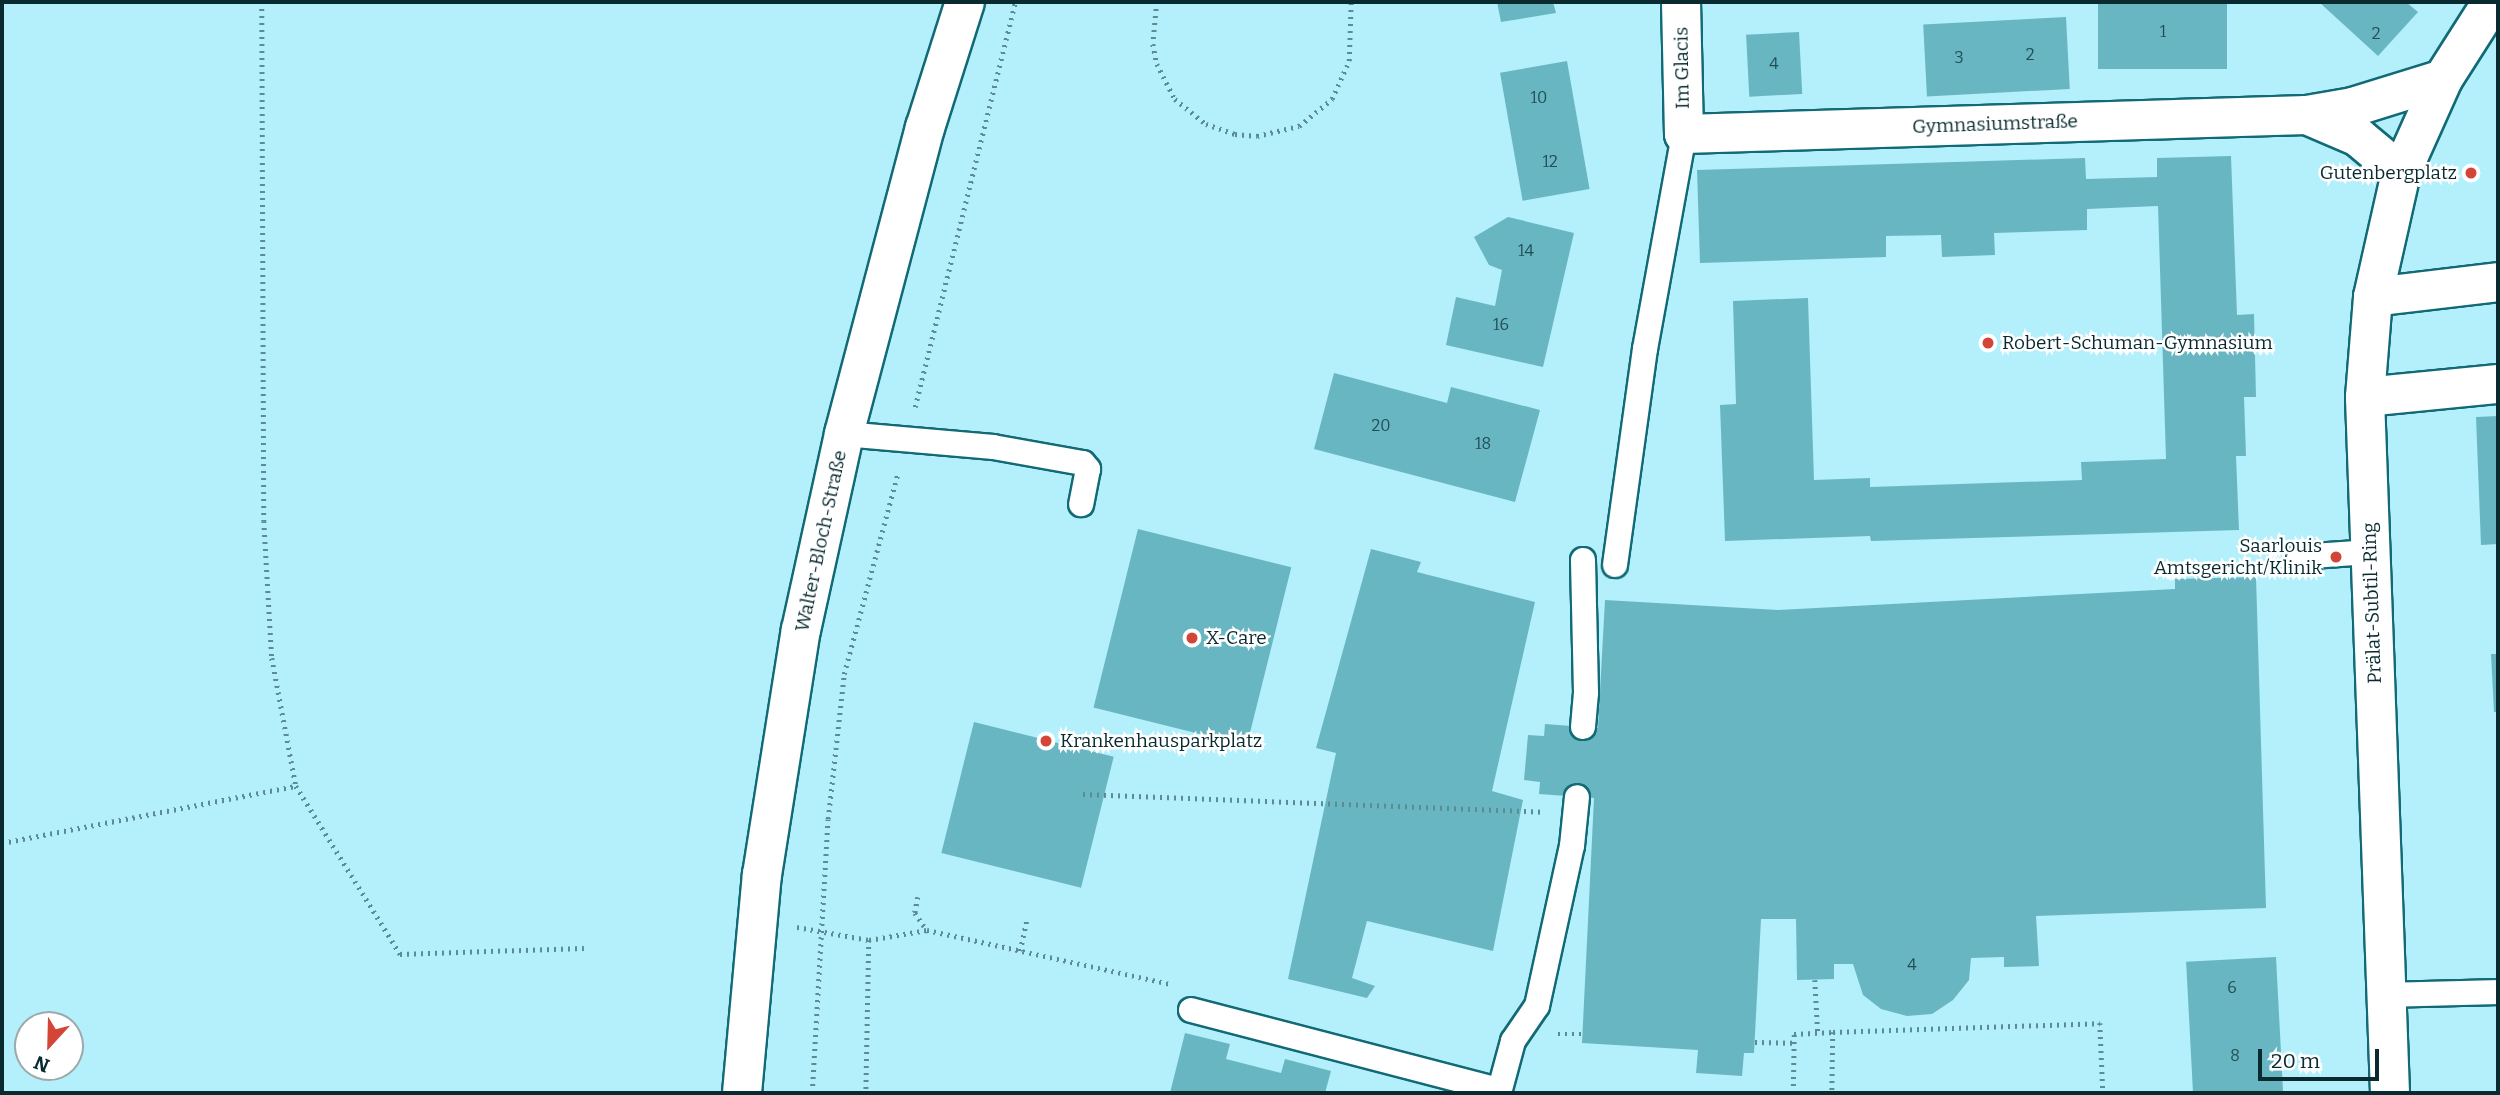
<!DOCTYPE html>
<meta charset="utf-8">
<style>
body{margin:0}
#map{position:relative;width:2500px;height:1095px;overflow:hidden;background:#b3f0fb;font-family:Bitter,serif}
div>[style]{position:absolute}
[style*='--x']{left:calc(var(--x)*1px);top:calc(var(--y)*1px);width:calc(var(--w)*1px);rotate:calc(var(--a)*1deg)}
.building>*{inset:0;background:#69b6c3;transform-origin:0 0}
.path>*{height:4.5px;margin-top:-2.25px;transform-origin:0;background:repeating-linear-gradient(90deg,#5c8c93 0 2px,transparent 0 7px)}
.roads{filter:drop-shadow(2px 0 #116a76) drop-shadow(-2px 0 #116a76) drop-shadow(0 2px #116a76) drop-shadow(0 -2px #116a76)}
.service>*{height:24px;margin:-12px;padding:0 12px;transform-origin:12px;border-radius:12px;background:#fff}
.minor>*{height:38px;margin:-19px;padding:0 19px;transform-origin:19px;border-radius:19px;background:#fff}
.tertiary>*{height:38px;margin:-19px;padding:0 19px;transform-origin:19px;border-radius:19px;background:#fff}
.primary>*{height:38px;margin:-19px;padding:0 19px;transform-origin:19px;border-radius:19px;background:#fff}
.dots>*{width:19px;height:19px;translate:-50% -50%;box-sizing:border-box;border:4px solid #fff;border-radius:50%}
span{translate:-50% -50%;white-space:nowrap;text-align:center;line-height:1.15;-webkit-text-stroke:5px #fff;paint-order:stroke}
.number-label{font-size:16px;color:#214e55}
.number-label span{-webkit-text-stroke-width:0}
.street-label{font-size:19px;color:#092b30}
.poi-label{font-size:19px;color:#092b30}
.right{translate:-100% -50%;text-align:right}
.left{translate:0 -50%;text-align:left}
.frame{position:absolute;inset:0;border:4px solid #092b30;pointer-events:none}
.north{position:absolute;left:14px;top:1011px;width:70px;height:70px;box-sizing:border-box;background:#fff;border:2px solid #9daaac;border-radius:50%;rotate:202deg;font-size:19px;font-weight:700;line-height:28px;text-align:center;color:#092b30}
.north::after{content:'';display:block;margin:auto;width:24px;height:32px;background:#d24537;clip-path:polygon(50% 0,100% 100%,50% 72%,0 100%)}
.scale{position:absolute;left:2258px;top:1049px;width:121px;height:32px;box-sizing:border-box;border:4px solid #092b30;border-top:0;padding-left:9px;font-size:21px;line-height:24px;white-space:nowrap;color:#092b30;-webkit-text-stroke:5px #fff;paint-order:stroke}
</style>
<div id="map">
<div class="building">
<div style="clip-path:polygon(1497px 2px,1553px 2px,1556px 13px,1501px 22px)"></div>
<div style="left:2098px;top:2px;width:129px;height:67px"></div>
<div style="clip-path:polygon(2319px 2px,2406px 2px,2418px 12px,2378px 56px)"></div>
<div style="left:2066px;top:17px;width:72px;height:143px;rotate:87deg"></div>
<div style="left:1799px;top:32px;width:62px;height:53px;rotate:87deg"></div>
<div style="left:1567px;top:61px;width:130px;height:68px;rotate:80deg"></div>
<div style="clip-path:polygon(2231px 156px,2237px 315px,2254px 314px,2256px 397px,2244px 397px,2246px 456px,2236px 456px,2239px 530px,1871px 541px,1870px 536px,1725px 541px,1720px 405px,1736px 404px,1733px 301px,1808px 298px,1814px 480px,1870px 478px,1870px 487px,2082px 480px,2081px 462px,2166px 459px,2158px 206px,2087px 209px,2087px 230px,1994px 233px,1995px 255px,1942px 257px,1941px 235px,1886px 236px,1886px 257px,1700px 263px,1697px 170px,2085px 158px,2086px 179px,2157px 177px,2157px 158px)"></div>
<div style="clip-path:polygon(1508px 217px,1574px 233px,1543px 367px,1446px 345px,1456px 297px,1495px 306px,1502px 270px,1489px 265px,1474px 237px)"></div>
<div style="clip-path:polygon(1334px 373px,1447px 403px,1451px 387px,1540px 410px,1515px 502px,1314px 449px)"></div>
<div style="clip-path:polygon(2498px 416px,2498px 544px,2481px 545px,2476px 417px)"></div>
<div style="left:1138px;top:529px;width:158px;height:184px;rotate:14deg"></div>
<div style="clip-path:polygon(1371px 549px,1421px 562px,1417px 572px,1535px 602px,1492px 791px,1523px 800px,1493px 951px,1367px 921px,1352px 978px,1375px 986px,1367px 998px,1288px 979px,1336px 753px,1316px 748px)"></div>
<div style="clip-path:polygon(2256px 577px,2266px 908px,2036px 916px,2039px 966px,2004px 967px,2004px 957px,1971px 958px,1969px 980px,1953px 1000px,1932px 1014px,1907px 1016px,1881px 1009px,1863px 995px,1853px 964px,1834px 964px,1834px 979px,1797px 980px,1796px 919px,1761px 919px,1754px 1053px,1744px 1053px,1742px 1076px,1696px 1073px,1698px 1050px,1582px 1043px,1594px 798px,1539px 794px,1540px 782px,1524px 780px,1528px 735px,1544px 736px,1545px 724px,1598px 728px,1605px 600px,1778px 610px,2175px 589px,2175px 579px)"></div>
<div style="clip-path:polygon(2491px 654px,2498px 654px,2498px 712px,2494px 712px)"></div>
<div style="left:974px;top:722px;width:144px;height:135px;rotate:14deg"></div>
<div style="left:2276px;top:957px;width:136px;height:90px;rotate:87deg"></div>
<div style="clip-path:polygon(1185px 1033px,1230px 1044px,1226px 1059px,1281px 1073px,1285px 1059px,1331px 1071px,1325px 1093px,1170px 1093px)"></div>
</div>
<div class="path">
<div style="--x:262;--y:2;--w:519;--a:89.78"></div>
<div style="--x:264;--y:521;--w:137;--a:86.7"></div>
<div style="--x:272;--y:658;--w:130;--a:79.4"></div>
<div style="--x:296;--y:786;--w:198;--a:58.2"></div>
<div style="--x:400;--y:954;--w:184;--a:-1.9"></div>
<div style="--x:1157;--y:2;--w:42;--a:95.4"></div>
<div style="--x:1153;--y:44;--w:20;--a:79"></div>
<div style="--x:1157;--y:64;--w:39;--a:63"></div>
<div style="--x:1175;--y:99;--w:40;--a:39"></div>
<div style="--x:1206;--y:124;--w:31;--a:19"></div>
<div style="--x:1235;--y:134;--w:22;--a:5"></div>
<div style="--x:1257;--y:136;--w:43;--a:-13.4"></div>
<div style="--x:1299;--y:126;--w:43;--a:-39.3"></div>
<div style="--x:1332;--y:99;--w:42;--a:-65.9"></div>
<div style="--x:1349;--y:61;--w:59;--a:-88.1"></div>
<div style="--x:915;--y:407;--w:417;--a:-76.1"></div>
<div style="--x:1083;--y:794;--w:460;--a:2.2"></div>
<div style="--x:2;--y:843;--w:299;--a:-11"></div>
<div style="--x:918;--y:897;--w:16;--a:101"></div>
<div style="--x:915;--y:913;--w:21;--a:55"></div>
<div style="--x:927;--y:930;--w:250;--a:12.5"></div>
<div style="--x:797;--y:927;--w:73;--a:10.2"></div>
<div style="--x:869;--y:940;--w:153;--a:91.1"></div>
<div style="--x:869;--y:940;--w:59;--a:-9.8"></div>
<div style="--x:1020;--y:951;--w:33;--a:-78"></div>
<div style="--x:1815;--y:980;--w:53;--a:86.8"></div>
<div style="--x:1833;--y:1032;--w:267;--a:-1.9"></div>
<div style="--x:2100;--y:1023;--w:70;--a:87.5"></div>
<div style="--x:1558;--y:1034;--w:24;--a:0"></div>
<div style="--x:1755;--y:1042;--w:39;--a:1"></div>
<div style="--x:812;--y:1093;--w:274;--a:-86.7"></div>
<div style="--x:828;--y:819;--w:146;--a:-83.7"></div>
<div style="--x:844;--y:674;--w:208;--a:-75"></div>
<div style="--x:1793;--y:1093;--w:59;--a:-89"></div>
<div style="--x:1794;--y:1034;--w:39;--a:-3"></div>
<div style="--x:1833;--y:1032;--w:61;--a:90.9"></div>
</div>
<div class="roads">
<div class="service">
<div style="--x:844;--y:434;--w:150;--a:5"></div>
<div style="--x:993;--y:447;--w:91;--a:10.1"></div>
<div style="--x:1083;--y:463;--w:8;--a:50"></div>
<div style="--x:1088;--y:469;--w:36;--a:101"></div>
<div style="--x:2299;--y:557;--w:72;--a:-4"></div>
<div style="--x:1615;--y:565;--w:218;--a:-82.1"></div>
<div style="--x:1645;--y:349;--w:219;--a:-79.7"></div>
<div style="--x:1583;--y:727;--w:34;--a:-85"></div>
<div style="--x:1586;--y:693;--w:133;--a:-91.3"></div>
<div style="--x:2386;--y:995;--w:112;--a:-1.5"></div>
<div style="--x:1191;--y:1010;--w:318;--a:14.6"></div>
<div style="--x:1499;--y:1093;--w:54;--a:-74.9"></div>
<div style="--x:1513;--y:1041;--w:42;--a:-55.6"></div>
<div style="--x:1537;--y:1006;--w:164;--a:-77.7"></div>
<div style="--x:1572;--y:846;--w:49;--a:-84.2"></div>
</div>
<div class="minor">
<div style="--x:1681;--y:2;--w:132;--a:88.7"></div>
<div style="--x:1684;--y:134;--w:623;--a:-1.75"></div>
<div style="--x:2307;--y:115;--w:47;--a:-9.9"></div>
<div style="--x:2353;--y:107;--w:94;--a:-17.3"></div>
<div style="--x:2307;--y:115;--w:56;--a:23.3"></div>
<div style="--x:2358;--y:137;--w:56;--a:39.9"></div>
<div style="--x:2373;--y:297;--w:126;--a:-6.8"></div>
<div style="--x:2365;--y:397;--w:134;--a:-5.6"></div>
</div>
<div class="tertiary">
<div style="--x:2390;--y:1093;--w:696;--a:-92.06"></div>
<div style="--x:2365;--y:397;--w:100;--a:-85.4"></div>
<div style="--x:2373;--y:297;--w:127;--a:-77.3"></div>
<div style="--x:2401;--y:173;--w:103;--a:-65.9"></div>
<div style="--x:2443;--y:79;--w:91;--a:-57.5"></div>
</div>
<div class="primary">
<div style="--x:742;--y:1093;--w:219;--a:-84.8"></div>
<div style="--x:762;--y:875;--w:248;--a:-81"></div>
<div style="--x:801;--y:630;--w:201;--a:-77.6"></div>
<div style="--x:844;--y:434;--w:317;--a:-75.2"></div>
<div style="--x:925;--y:128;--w:132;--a:-72.4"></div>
</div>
</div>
<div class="dots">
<div style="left:2471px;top:173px;background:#d24537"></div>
<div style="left:1988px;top:343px;background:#d24537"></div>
<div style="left:2336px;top:557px;background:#d24537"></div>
<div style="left:1192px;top:638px;background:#d24537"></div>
<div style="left:1046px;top:741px;background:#d24537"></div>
</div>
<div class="number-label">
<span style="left:2163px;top:32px">1</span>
<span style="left:2376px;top:34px">2</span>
<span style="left:2030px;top:55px">2</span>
<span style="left:1959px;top:58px">3</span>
<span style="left:1774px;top:64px">4</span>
<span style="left:1539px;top:98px">10</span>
<span style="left:1550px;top:162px">12</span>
<span style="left:1526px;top:251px">14</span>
<span style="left:1501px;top:325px">16</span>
<span style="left:1381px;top:426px">20</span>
<span style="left:1483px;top:444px">18</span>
<span style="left:1912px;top:965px">4</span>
<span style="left:2232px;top:988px">6</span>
<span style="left:2235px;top:1056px">8</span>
</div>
<div class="street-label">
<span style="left:1682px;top:68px;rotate:-91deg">Im Glacis</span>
<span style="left:1995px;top:124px;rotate:-2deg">Gymnasiumstraße</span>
<span style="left:821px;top:541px;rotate:-78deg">Walter-Bloch-Straße</span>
<span style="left:2372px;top:603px;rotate:-92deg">Prälat-Subtil-Ring</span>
</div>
<div class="poi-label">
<span class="right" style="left:2457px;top:173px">Gutenbergplatz</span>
<span class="left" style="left:2002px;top:343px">Robert-Schuman-Gymnasium</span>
<span class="right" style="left:2322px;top:557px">Saarlouis<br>Amtsgericht/Klinik</span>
<span class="left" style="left:1206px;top:638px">X-Care</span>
<span class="left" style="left:1060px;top:741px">Krankenhausparkplatz</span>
</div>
<div class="frame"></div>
<div class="north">N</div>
<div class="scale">20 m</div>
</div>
